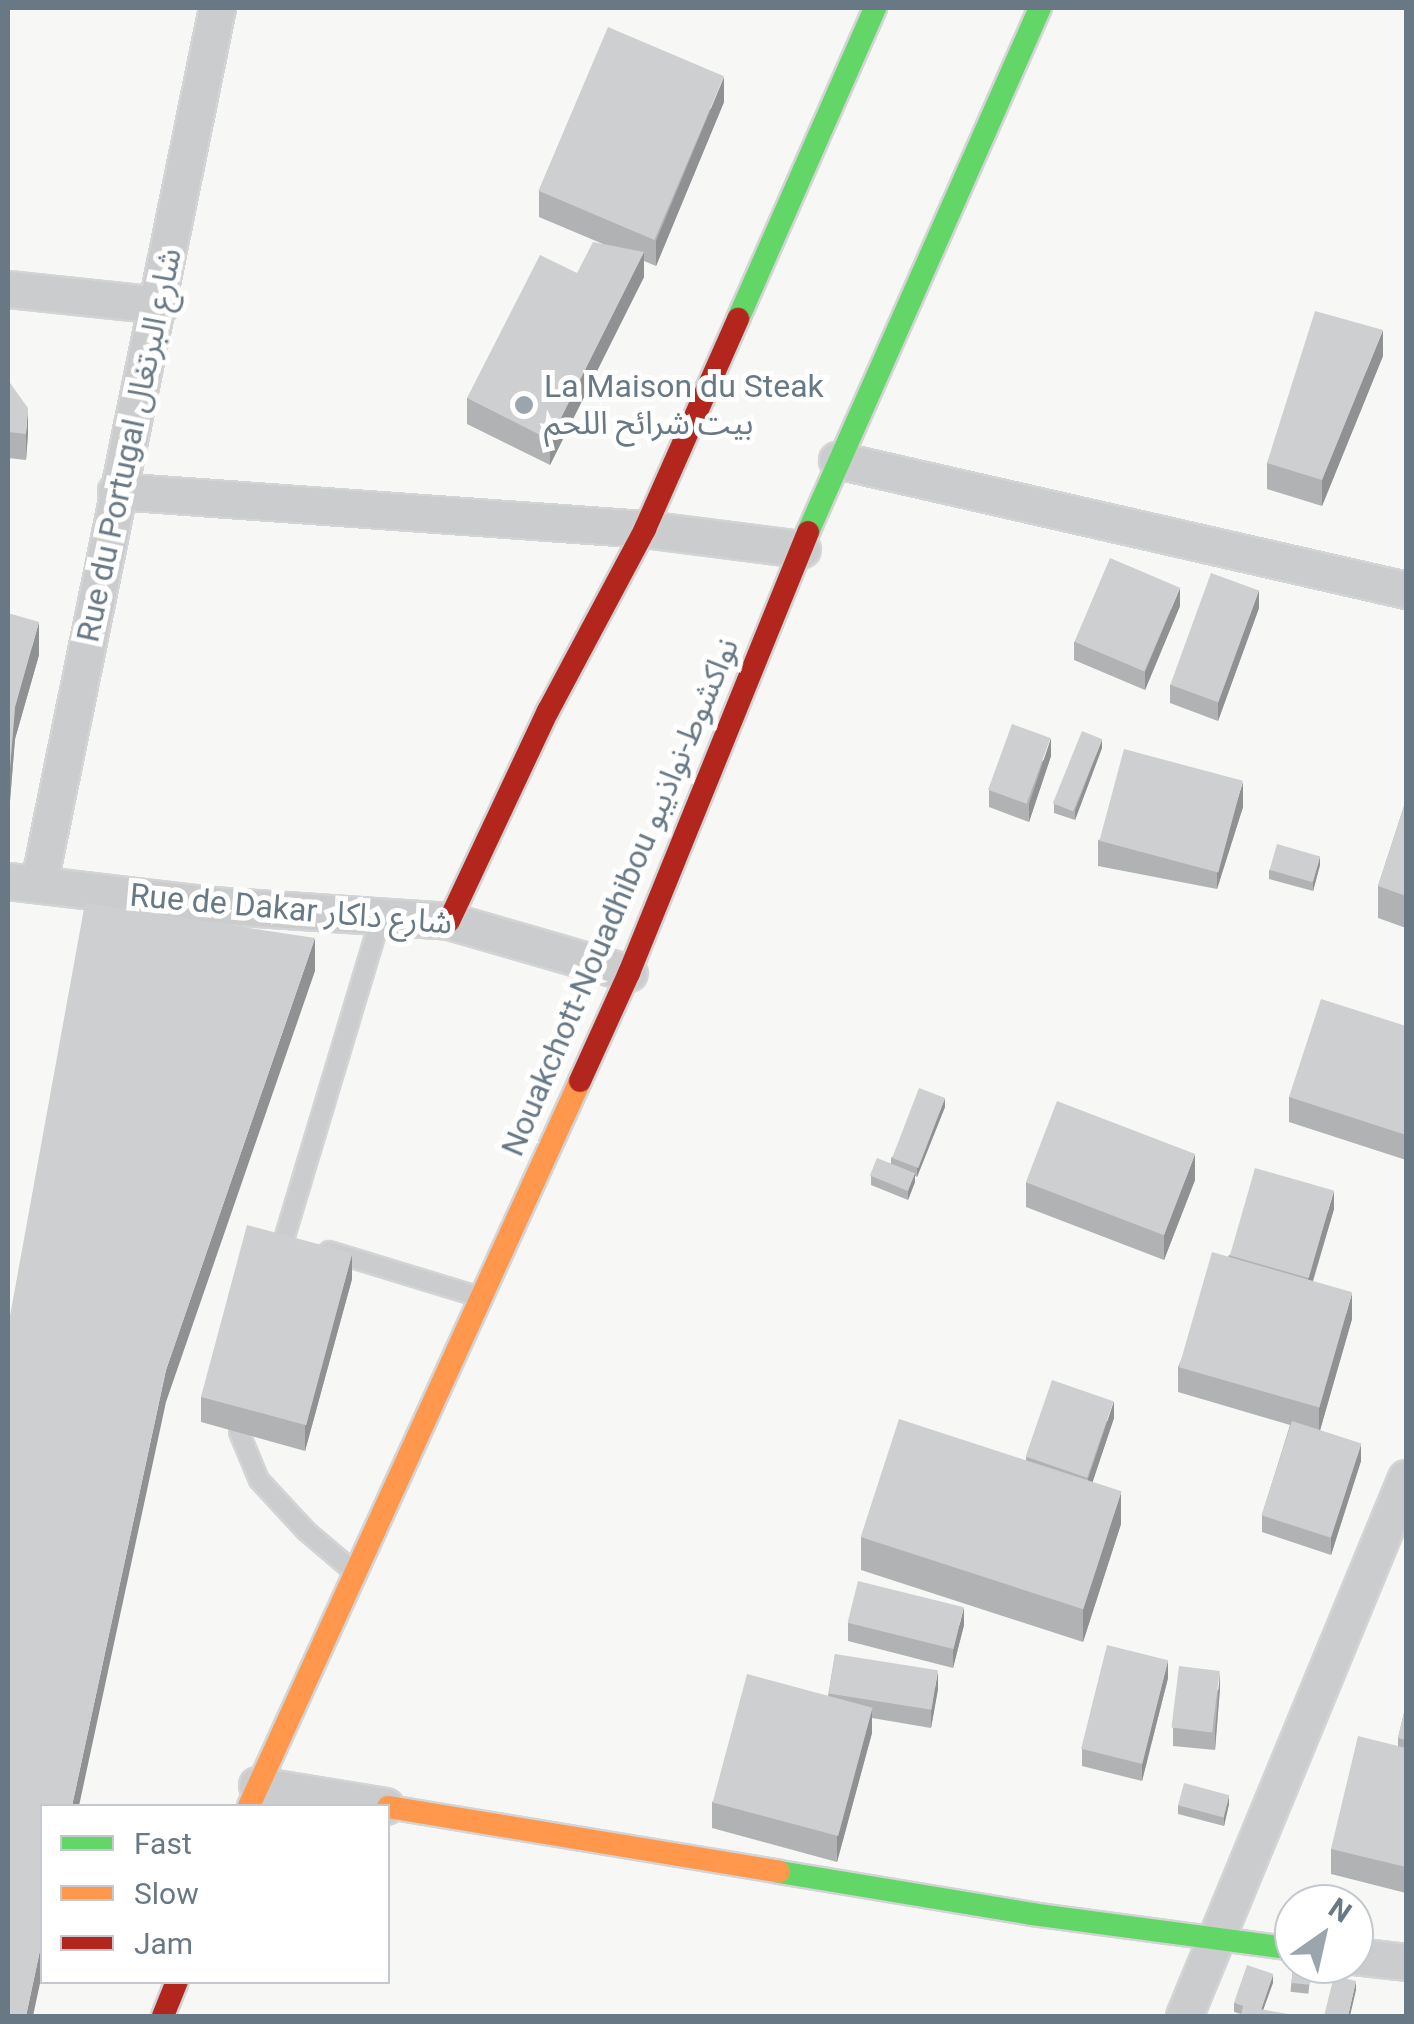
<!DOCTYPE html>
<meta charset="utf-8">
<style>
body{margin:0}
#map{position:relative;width:1414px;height:2024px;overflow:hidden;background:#f7f7f6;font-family:Roboto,"Noto Sans Arabic",sans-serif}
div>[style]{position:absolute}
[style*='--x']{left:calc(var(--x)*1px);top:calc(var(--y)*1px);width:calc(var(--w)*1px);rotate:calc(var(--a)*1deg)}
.roads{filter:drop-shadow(2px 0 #d3d4d5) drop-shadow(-2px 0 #d3d4d5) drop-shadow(0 2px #d3d4d5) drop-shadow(0 -2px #d3d4d5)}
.lane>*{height:18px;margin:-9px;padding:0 9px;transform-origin:9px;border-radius:9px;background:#cbcccd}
.street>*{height:35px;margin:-17.5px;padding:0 17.5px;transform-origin:17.5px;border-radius:17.5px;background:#cbcccd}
.fast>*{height:22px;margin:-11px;padding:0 11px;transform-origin:11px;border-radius:11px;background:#63d668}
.slow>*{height:22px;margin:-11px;padding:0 11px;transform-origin:11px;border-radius:11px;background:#ff974d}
.jam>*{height:22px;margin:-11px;padding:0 11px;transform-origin:11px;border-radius:11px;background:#b3261e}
.wall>*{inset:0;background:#b1b2b3;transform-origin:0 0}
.shaded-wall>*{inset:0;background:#909192}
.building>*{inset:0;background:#cecfd0;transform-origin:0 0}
.dots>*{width:28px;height:28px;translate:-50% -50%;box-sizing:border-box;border:5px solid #fff;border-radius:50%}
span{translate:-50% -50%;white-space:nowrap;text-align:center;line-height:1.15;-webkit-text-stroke:10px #fff;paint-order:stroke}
.poi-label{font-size:32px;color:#687985}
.left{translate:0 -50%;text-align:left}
.street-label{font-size:32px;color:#687985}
.frame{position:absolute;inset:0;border:10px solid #687985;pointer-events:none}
.legend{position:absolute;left:40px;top:1804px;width:350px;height:180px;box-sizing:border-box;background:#fff;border:2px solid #c3c9ce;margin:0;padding:12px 18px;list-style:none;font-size:30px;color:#687985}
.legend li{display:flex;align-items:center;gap:20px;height:50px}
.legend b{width:50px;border:2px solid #c3c9ce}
.north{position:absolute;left:1274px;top:1884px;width:100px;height:100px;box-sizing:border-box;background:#fff;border:2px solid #c3c9ce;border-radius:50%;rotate:34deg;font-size:28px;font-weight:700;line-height:40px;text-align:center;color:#687985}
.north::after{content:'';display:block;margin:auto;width:35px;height:45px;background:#9aa5ad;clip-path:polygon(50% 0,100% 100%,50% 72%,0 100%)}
</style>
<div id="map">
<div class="roads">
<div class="lane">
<div style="--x:329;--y:1251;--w:154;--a:17"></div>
<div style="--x:279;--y:1256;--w:355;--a:-73.3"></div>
<div style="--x:239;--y:1432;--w:52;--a:67.4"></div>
<div style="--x:259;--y:1480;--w:69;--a:47.3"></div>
<div style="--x:306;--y:1531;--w:59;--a:40.2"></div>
</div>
<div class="street">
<div style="--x:8;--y:289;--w:153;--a:6"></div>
<div style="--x:837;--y:460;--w:584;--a:12.87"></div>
<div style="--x:116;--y:491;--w:530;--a:4.11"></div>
<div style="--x:645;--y:529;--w:158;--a:7.3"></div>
<div style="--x:8;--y:881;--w:204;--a:6.7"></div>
<div style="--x:211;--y:905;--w:239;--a:3.8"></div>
<div style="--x:449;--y:921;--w:187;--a:16.1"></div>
<div style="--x:39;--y:882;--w:892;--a:-78.49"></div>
<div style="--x:257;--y:1785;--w:130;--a:9.3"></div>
<div style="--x:1354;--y:1956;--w:52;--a:6.6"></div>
<div style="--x:1184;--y:2016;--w:582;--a:-67.58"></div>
</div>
<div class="fast">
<div style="--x:738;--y:319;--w:340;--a:-66.2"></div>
<div style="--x:808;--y:532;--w:573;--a:-66.12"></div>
<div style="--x:779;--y:1872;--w:256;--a:9.4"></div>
<div style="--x:1032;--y:1914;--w:264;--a:7.6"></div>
</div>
<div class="slow">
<div style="--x:249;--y:1806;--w:797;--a:-65.46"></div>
<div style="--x:388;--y:1807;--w:396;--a:9.4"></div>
</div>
<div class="jam">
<div style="--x:449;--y:921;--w:232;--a:-64.8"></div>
<div style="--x:548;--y:711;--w:206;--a:-61.9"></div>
<div style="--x:645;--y:529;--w:230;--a:-66.1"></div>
<div style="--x:580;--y:1081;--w:119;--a:-65.6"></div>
<div style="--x:629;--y:973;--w:476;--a:-67.9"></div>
<div style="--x:163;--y:2016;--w:37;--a:-68"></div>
</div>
</div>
<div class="wall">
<div style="clip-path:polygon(724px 102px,656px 266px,644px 261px,644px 277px,550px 465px,467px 424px,467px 398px,603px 244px,539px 217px,539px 191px)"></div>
<div style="clip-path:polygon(1383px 356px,1322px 506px,1267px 489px,1267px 463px)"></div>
<div style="clip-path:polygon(8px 380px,28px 433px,26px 460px,8px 458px)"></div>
<div style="clip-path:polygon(1180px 606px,1145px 690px,1074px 660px,1074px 642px)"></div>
<div style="clip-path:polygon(1259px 608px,1218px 721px,1170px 703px,1170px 685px)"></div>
<div style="clip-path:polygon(8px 613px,39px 655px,15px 739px,10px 801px,8px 800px)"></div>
<div style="clip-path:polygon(1102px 748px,1075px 820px,1054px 813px,1054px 804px)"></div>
<div style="clip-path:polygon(1051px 756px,1029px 822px,989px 807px,989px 790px)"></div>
<div style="clip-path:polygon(1406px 800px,1406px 928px,1378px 918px,1378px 886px)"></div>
<div style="clip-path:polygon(1243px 807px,1217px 889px,1098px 866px,1098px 840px)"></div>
<div style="clip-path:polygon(1320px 865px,1313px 891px,1269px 879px,1269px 870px)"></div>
<div style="clip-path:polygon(1406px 1026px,1406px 1160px,1289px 1122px,1289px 1097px)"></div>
<div style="clip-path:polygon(945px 1107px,917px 1177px,915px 1176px,915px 1182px,908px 1200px,871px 1185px,871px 1176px,891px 1163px,891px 1158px)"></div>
<div style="clip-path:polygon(1195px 1180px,1164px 1260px,1026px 1207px,1026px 1182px)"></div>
<div style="clip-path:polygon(1334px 1209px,1313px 1282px,1352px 1319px,1320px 1430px,1361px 1461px,1331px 1555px,1262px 1532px,1262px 1515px,1290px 1425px,1178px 1392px,1178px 1367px,1229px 1255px)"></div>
<div style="clip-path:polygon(352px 1279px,305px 1451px,201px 1422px,201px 1397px)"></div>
<div style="clip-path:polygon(1114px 1418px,1092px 1482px,1121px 1524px,1083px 1642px,861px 1570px,861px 1537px,1026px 1461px,1026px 1457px)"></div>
<div style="clip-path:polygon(848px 1623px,964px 1625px,953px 1668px,848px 1641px)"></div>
<div style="clip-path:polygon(835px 1654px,938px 1689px,931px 1728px,872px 1718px,872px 1733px,837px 1862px,712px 1828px,712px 1802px,828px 1696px)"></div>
<div style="clip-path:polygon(1168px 1678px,1142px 1781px,1082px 1766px,1082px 1749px)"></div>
<div style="clip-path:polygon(1220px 1688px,1215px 1750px,1173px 1746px,1173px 1728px)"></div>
<div style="clip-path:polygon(1406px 1704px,1406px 1893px,1331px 1874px,1331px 1849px,1398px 1746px,1398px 1738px)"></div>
<div style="clip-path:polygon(1229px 1804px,1224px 1826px,1178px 1814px,1178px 1805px)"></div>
<div style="left:1293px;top:1968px;width:18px;height:24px;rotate:6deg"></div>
<div style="clip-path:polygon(1273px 1983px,1241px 2014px,1234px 2012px,1234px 2003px)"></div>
</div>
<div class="shaded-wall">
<div style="clip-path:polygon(724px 77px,724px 102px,656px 266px,656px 241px)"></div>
<div style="clip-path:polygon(644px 252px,644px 277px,550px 465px,550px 440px)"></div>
<div style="clip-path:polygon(1383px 330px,1383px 356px,1322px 506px,1322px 480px)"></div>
<div style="clip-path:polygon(28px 408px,28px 433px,26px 460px,26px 434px)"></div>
<div style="clip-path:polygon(1180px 588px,1180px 606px,1145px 690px,1145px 672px)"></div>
<div style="clip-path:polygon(1259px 590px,1259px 608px,1218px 721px,1218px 703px)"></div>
<div style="clip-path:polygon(39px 622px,39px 655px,15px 739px,10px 801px,10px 768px,15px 707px)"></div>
<div style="clip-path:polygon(1051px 738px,1051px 756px,1029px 822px,1029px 804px)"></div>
<div style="clip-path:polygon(1102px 739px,1102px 748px,1075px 820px,1075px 811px)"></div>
<div style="clip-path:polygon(1243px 782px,1243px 807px,1217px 889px,1217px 864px)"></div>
<div style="clip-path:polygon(1320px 856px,1320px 865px,1313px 891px,1313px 882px)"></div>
<div style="clip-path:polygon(315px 938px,315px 971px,166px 1402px,79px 1806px,72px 1806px,166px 1370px)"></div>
<div style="clip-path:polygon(945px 1098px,945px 1107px,917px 1177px,917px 1168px)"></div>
<div style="clip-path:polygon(1195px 1154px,1195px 1180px,1164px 1260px,1164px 1235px)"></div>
<div style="clip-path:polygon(915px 1173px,915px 1182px,908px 1200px,908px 1191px)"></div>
<div style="clip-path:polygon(1334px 1191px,1334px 1209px,1308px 1296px,1308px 1278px)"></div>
<div style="clip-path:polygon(352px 1254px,352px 1279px,305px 1451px,305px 1426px)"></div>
<div style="clip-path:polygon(1352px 1293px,1352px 1319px,1319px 1434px,1319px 1409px)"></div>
<div style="clip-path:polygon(1114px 1401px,1114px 1418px,1088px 1496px,1088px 1479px)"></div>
<div style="clip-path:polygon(1361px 1444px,1361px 1461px,1331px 1555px,1331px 1537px)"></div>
<div style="clip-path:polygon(1121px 1492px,1121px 1524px,1083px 1642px,1083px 1610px)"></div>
<div style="clip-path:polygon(964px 1607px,964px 1625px,953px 1668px,953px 1651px)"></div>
<div style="clip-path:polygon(1168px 1660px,1168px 1678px,1142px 1781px,1142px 1764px)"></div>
<div style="clip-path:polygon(938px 1671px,938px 1689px,931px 1728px,931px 1711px)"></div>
<div style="clip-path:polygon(1220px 1671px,1220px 1688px,1215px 1750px,1215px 1732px)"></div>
<div style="clip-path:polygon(872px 1708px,872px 1733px,837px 1862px,837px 1836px)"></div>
<div style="clip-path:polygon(1229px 1795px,1229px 1804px,1224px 1826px,1224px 1817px)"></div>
<div style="clip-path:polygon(42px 1941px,42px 1974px,33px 2016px,26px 2016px)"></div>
<div style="clip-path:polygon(1273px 1974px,1273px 1983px,1261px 2016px,1260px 2012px)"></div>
<div style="clip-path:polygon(1356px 1981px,1356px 1990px,1350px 2016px,1348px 2016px)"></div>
</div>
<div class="building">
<div style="left:608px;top:27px;width:126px;height:178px;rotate:23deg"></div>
<div style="clip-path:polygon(593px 242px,644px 252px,550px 440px,467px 398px,540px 255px,577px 273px)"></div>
<div style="clip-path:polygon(1315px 311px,1383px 330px,1322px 480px,1267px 463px)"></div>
<div style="clip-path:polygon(8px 380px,28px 408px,26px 434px,8px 432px)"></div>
<div style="left:1110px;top:558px;width:76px;height:91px;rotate:23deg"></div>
<div style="left:1211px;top:573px;width:51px;height:119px;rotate:20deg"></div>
<div style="clip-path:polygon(8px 613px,39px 622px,15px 707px,10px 768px,8px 768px)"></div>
<div style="left:1012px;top:724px;width:41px;height:70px;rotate:20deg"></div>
<div style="left:1082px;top:731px;width:22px;height:78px;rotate:22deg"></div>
<div style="left:1124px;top:749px;width:123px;height:95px;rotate:15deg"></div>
<div style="clip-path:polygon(1406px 800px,1406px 896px,1378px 886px)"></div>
<div style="left:1277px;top:844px;width:45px;height:27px;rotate:16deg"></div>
<div style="clip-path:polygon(85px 903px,315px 938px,166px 1370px,72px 1806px,42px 1806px,42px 1941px,26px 2016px,8px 2016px,8px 1327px)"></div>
<div style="clip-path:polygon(1321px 999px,1406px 1026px,1406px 1135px,1289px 1097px)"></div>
<div style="left:919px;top:1088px;width:28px;height:75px;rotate:21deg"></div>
<div style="left:1057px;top:1101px;width:148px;height:87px;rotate:21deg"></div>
<div style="left:877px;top:1158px;width:41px;height:19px;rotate:22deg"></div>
<div style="left:1255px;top:1168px;width:82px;height:91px;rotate:16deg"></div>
<div style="left:247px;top:1225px;width:109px;height:178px;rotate:15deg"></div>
<div style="left:1212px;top:1252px;width:146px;height:120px;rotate:16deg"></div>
<div style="left:1052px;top:1380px;width:65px;height:81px;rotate:19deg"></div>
<div style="left:899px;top:1419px;width:234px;height:124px;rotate:18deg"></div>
<div style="left:1292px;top:1421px;width:73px;height:99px;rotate:18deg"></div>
<div style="left:858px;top:1581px;width:109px;height:43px;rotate:14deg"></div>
<div style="left:1107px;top:1645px;width:63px;height:107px;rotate:14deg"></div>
<div style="left:835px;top:1654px;width:104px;height:40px;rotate:9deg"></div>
<div style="left:1179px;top:1666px;width:41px;height:62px;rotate:7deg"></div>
<div style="left:747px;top:1674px;width:130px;height:133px;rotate:15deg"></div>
<div style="clip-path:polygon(1406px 1704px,1406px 1740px,1398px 1738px)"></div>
<div style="clip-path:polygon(1358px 1736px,1406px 1748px,1406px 1867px,1331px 1849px)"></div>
<div style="left:1184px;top:1783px;width:47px;height:23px;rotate:15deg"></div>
<div style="left:1247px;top:1965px;width:28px;height:40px;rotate:19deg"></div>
<div style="left:1293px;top:1968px;width:18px;height:15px;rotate:6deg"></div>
<div style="clip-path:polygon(1334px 1976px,1356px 1981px,1348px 2016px,1324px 2016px)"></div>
<div style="clip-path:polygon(1243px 2006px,1299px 2016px,1241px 2016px)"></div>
</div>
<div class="dots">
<div style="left:524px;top:405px;background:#9aa5ad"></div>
</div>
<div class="poi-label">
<span class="left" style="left:544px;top:405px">La Maison du Steak<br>بيت شرائح اللحم</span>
</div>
<div class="street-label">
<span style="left:129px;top:445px;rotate:-78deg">Rue du Portugal شارع البرتغال</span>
<span style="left:620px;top:897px;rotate:-67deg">Nouakchott-Nouadhibou نواكشوط-نواذيبو</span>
<span style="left:291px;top:909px;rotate:5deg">Rue de Dakar شارع داكار</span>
</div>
<div class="frame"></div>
<ul class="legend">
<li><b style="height:12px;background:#63d668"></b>Fast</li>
<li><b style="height:12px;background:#ff974d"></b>Slow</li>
<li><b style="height:12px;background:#b3261e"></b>Jam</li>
</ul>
<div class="north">N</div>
</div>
